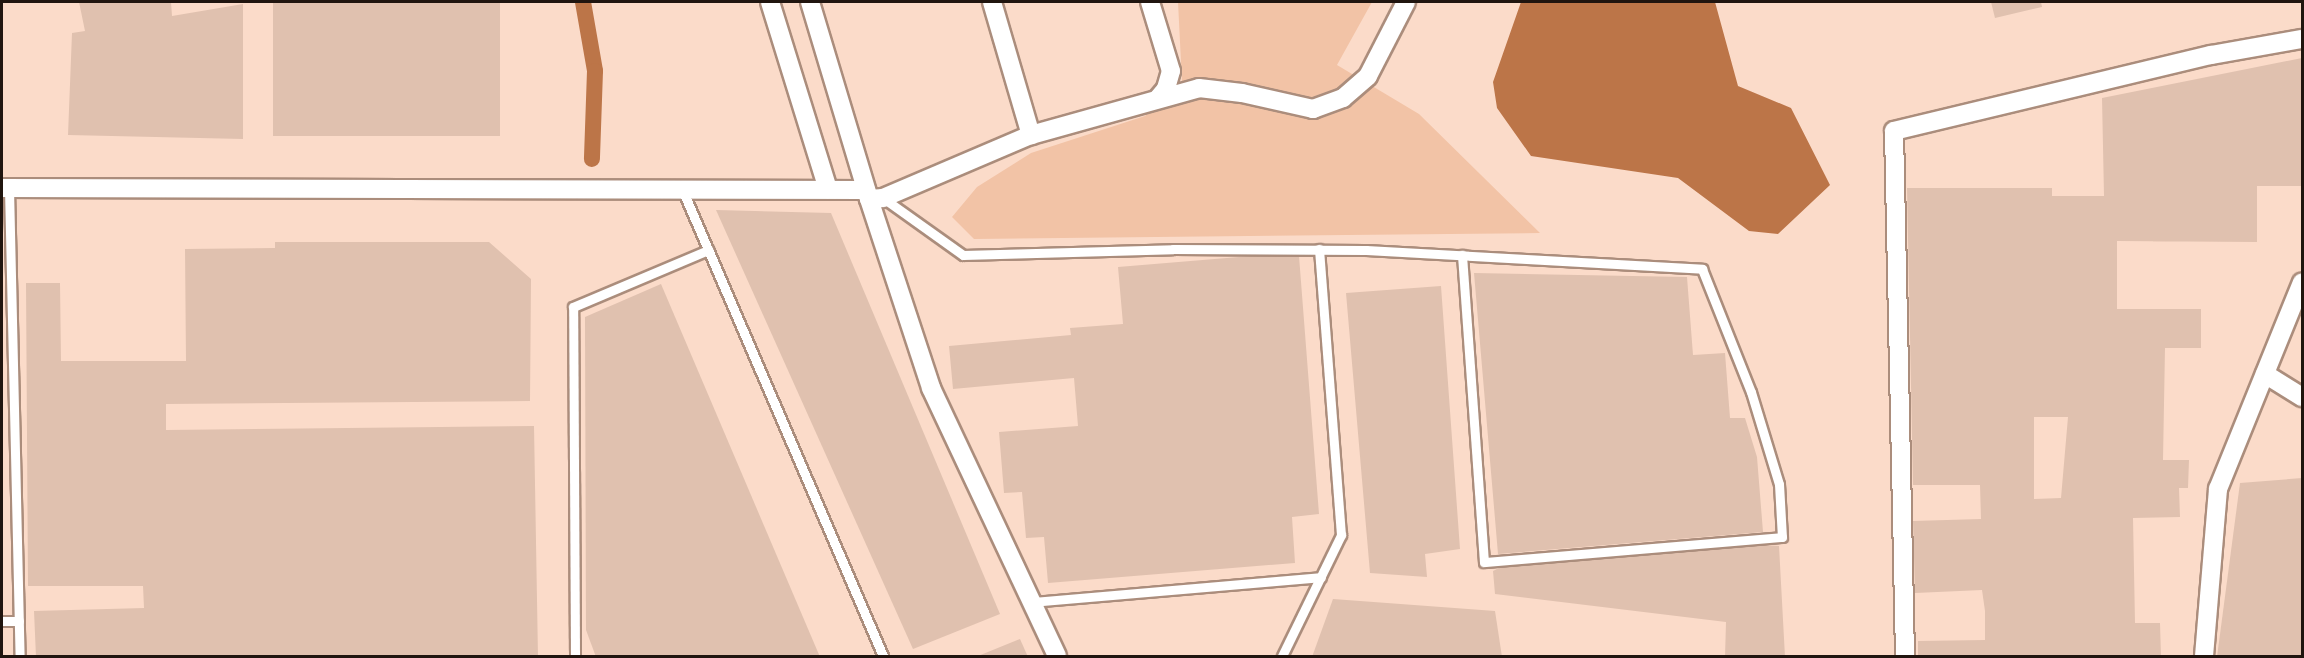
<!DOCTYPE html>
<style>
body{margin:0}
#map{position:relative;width:2304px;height:658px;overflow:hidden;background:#fbdbc9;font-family:"Nunito Sans",sans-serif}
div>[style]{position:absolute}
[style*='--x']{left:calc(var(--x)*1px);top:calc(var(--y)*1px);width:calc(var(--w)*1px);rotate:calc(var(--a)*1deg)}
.green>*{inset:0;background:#f2c3a6}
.water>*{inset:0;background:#bc7548}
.canal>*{height:16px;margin:-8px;padding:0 8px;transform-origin:8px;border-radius:8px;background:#bc7548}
.building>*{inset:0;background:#e0c1af;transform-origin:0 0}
.roads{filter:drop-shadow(2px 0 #ab8d7c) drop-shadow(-2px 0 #ab8d7c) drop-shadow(0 2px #ab8d7c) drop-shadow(0 -2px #ab8d7c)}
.lane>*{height:9px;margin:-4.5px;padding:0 4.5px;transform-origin:4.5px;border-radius:4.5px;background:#fff}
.street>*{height:18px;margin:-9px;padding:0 9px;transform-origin:9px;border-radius:9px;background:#fff}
span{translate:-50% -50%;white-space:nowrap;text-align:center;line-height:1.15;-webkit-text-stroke:4.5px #ffebe0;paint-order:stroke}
.frame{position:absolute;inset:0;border:3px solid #20150f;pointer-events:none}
</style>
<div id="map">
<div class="green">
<div style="clip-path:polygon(1178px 2px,1372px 2px,1337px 65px,1419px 114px,1540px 233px,974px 239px,952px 217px,977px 187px,1031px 153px,1145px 116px,1182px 82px)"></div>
</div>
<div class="water">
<div style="clip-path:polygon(1521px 2px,1715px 2px,1738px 86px,1791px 108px,1830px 185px,1778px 234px,1749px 231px,1678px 178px,1531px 156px,1497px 108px,1493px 82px)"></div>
</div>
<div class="canal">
<div style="--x:583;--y:2;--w:70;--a:80.1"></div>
<div style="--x:595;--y:71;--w:88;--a:92"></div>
</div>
<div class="building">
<div style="clip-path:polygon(79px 2px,171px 2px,172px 16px,243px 4px,243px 139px,68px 135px,72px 33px,85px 31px)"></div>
<div style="left:273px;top:2px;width:227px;height:134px"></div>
<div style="clip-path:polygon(1991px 2px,2041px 2px,2042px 7px,1995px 18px)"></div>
<div style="clip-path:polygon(evenodd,2302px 58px,2302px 186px,2257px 186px,2257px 242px,2117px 241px,2117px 309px,2201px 309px,2201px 348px,2165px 348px,2163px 460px,2189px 460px,2188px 488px,2179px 488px,2180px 517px,2133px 518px,2135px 623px,2160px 623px,2161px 657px,1918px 657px,1918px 641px,1985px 640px,1985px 611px,1982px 590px,1915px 593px,1913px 521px,1981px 519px,1980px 485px,1913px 485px,1907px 188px,2052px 188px,2052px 196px,2104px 196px,2102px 98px,2302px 58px,2034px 417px,2068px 417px,2061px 498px,2034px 499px,2034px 417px)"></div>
<div style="clip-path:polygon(716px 210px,831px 213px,1000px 614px,913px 649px)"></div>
<div style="clip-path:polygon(275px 242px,489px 242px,531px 279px,530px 401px,166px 404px,166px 430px,534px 426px,538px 657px,36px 657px,34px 611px,144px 608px,143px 586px,28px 586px,26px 283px,60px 283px,61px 361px,186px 361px,185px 249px,275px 248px)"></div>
<div style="clip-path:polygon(1251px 256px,1299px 256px,1319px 514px,1292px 517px,1295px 563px,1048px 583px,1044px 537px,1026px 538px,1022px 492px,1004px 493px,999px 432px,1078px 426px,1074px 378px,953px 389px,949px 346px,1071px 335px,1070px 328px,1123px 324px,1118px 267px)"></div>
<div style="clip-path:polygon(1474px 273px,1687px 277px,1693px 355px,1725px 353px,1730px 418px,1745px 418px,1757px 457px,1763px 532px,1498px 554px)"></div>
<div style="clip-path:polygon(661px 284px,820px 657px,596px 657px,586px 630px,585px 317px)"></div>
<div style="clip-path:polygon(1441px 286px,1460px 549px,1425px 554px,1427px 577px,1370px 573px,1346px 293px)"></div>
<div style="clip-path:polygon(2302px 478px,2302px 657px,2217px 657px,2240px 483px)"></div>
<div style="clip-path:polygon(1764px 545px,1779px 546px,1785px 657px,1725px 657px,1726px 622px,1495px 594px,1493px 571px,1499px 568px)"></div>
<div style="clip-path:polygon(1333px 599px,1495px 611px,1502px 657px,1312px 657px)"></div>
<div style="clip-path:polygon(1020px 639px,1028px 657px,978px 657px,978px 656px)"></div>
</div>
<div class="roads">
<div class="lane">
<div style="--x:9;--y:188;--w:468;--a:88.7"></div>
<div style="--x:682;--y:189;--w:508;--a:66.71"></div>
<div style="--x:883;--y:198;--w:98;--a:35.5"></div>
<div style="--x:963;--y:255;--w:210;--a:-1.6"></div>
<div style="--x:1173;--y:249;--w:193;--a:0.3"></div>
<div style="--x:1366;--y:250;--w:337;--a:3.2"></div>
<div style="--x:1702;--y:269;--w:132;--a:68.3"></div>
<div style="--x:1751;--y:392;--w:96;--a:73.1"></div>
<div style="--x:1779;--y:484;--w:53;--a:86.8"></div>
<div style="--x:1782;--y:537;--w:299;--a:175.2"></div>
<div style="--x:1484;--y:562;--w:308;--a:-94.1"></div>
<div style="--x:1032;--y:602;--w:290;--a:-4.9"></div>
<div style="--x:2;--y:621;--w:17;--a:0"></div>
<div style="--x:575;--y:656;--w:349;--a:-90.3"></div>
<div style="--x:573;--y:307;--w:147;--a:-22.9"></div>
<div style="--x:1282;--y:656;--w:135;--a:-64"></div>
<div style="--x:1341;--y:535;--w:287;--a:-94.4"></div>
</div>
<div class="street">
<div style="--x:770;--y:2;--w:196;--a:72.8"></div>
<div style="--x:810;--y:2;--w:206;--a:73.3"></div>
<div style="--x:869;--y:199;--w:199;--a:71.8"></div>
<div style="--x:931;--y:388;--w:296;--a:64.8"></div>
<div style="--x:992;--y:2;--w:139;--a:73.7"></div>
<div style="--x:1150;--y:2;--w:72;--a:73.1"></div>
<div style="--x:1171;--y:71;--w:19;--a:106"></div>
<div style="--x:1166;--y:89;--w:11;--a:131"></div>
<div style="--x:2;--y:188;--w:864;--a:0.13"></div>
<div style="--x:869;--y:199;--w:14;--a:-4"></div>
<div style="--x:883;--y:198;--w:161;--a:-23.1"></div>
<div style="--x:1031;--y:135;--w:174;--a:-15.6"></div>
<div style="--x:1199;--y:88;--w:43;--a:6.6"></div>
<div style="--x:1242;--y:93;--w:73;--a:12.7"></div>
<div style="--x:1313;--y:109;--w:32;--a:-20"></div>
<div style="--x:1343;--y:98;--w:33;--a:-41"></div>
<div style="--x:1368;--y:76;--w:83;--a:-62.8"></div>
<div style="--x:2265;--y:374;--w:44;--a:31.9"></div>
<div style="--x:1905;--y:656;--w:525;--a:-91.2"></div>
<div style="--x:1894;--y:131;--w:326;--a:-13.5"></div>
<div style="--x:2211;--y:55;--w:92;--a:-10"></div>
<div style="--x:2204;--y:656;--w:168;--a:-85.2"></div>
<div style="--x:2218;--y:489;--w:223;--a:-67.9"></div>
</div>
</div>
<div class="frame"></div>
</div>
